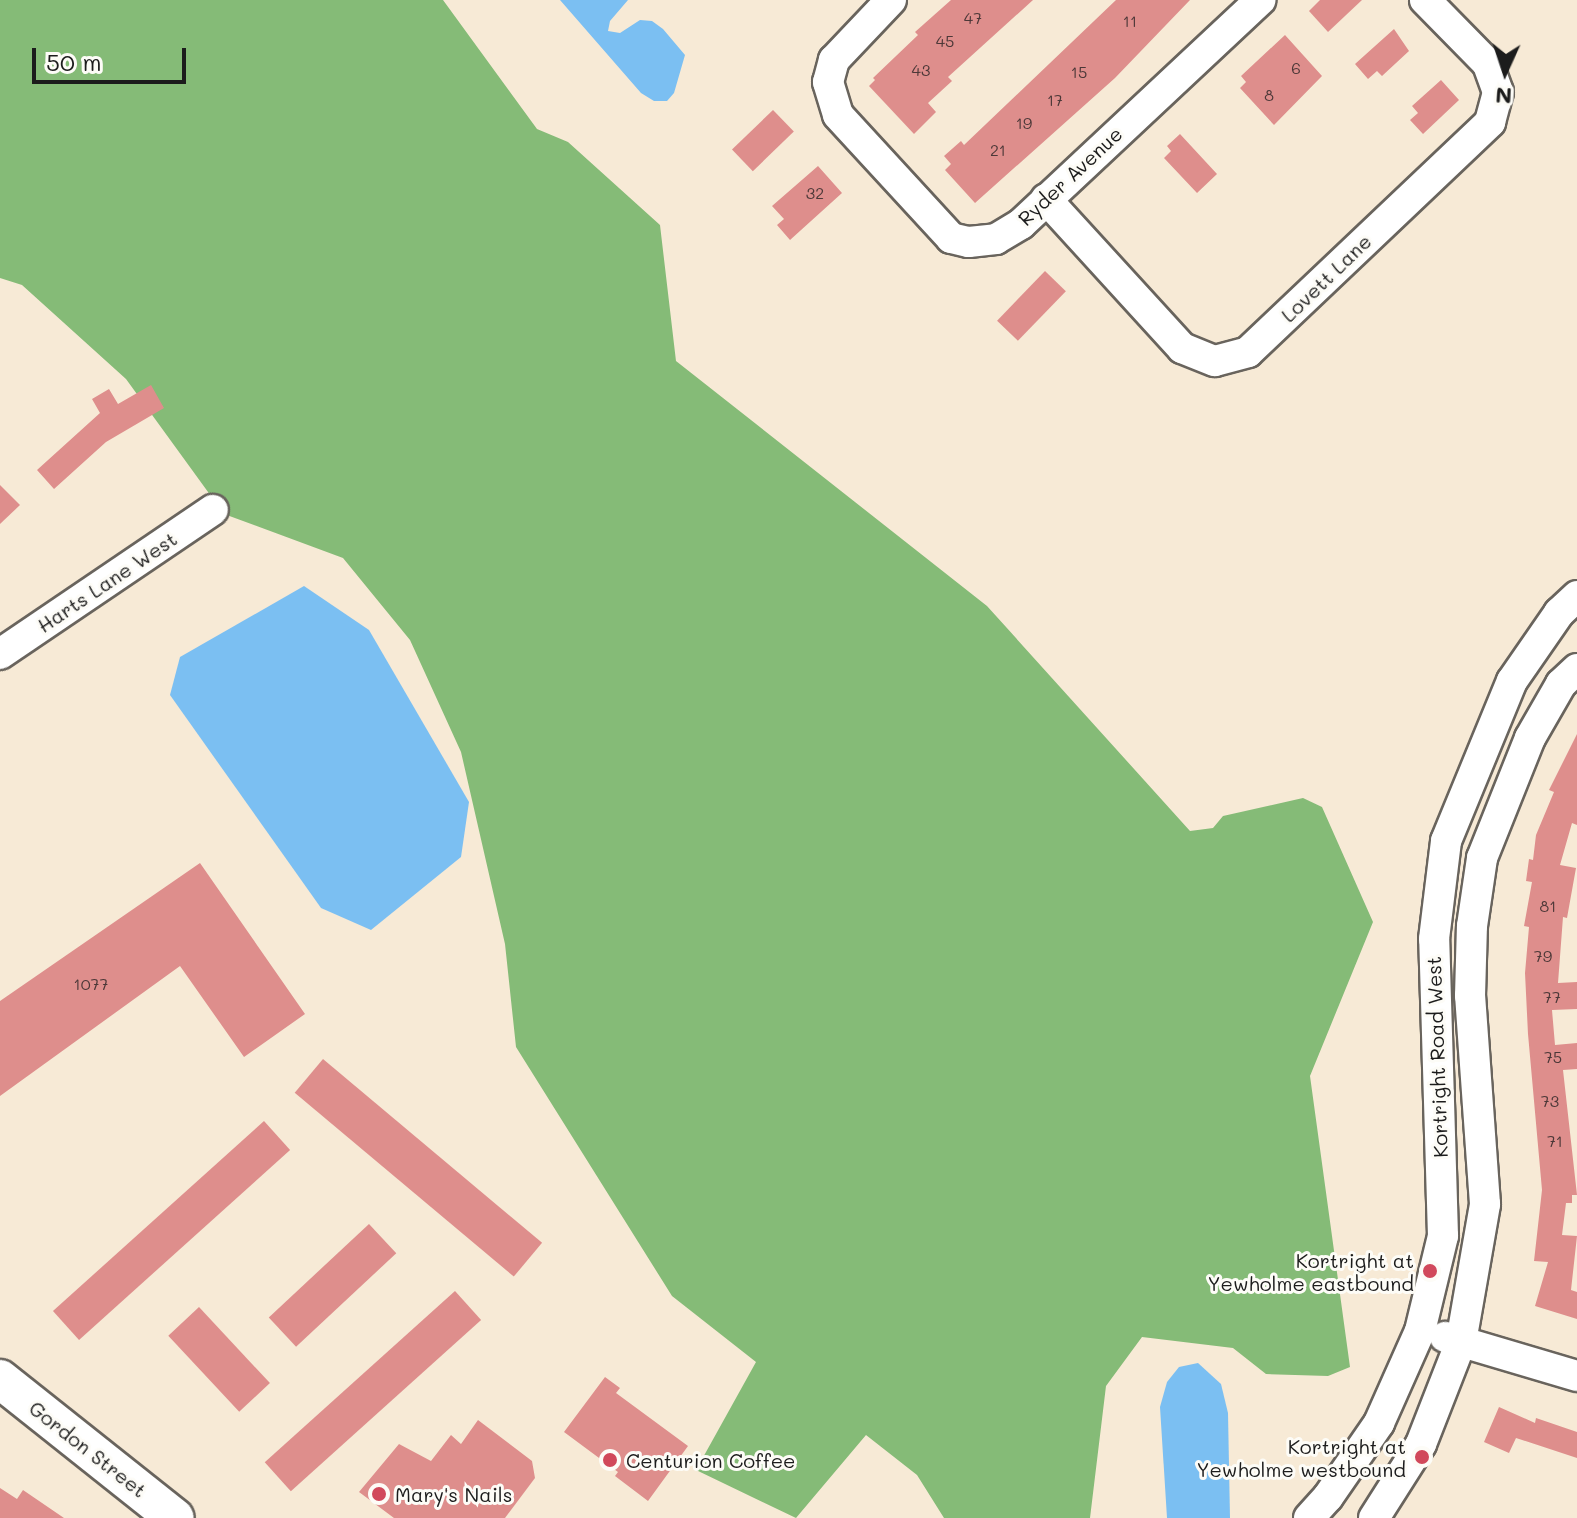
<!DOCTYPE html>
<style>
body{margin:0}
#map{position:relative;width:1577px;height:1518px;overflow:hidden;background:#f7ead6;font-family:Mali,sans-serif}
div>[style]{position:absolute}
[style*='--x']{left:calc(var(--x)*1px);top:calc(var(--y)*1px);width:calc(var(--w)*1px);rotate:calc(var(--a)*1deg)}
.forest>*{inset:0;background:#85bb77}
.water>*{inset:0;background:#7bbff2}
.building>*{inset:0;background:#de8e8c;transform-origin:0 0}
.roads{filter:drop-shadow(2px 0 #69645d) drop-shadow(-2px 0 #69645d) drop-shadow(0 2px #69645d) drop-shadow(0 -2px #69645d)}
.minor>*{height:30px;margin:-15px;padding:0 15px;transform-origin:15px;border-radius:15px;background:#fff}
.major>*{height:38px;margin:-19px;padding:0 19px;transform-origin:19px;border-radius:19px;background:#fff}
.dots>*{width:22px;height:22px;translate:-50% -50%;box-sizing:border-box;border:4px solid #fdfcf7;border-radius:50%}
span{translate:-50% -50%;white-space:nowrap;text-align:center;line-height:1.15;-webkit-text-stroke:6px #fdfcf7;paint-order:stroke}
.number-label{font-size:16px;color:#4c3838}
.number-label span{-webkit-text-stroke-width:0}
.street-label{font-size:20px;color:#1c1c1c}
.poi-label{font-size:20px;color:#1c1c1c}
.right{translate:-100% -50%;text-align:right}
.left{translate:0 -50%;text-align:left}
.north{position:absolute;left:1465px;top:32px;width:80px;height:80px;-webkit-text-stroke:6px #fdfcf7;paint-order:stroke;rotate:183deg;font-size:22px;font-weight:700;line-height:32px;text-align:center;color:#1c1c1c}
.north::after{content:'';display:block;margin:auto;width:28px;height:36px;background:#1c1c1c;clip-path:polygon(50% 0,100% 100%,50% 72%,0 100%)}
.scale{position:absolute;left:32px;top:48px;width:154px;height:36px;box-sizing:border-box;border:4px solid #1c1c1c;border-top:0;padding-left:10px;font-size:24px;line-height:28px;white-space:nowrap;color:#1c1c1c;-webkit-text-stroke:6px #fdfcf7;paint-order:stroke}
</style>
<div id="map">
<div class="forest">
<div style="clip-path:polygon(0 0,443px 0,537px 129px,568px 142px,660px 225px,676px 361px,987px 606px,1190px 831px,1213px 828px,1223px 816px,1303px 798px,1322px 807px,1373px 922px,1310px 1076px,1350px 1367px,1328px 1376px,1266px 1374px,1233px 1348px,1142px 1337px,1106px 1386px,1090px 1518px,944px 1518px,917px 1475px,866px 1435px,796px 1518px,696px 1470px,756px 1362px,672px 1296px,516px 1047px,505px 944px,461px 752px,410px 640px,343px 558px,224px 514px,126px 379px,22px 285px,0 278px)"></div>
</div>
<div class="water">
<div style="clip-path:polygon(560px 0,628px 0,610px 21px,608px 31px,620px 33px,640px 20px,652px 21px,663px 29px,685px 55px,674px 93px,667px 101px,654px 101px,641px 93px)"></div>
<div style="clip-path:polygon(304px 586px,369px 630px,469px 802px,461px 857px,371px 930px,321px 908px,170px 695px,180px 657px)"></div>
<div style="clip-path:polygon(1198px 1363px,1221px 1384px,1228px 1413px,1230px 1518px,1167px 1518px,1160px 1407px,1167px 1382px,1179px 1367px)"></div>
</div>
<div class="building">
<div style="clip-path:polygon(951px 0,1033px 0,948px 77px,952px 81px,928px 103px,936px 112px,914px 134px,869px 86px,875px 80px,873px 78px,918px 35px,915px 32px)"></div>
<div style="clip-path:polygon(1116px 0,1190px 0,1115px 78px,975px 203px,945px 170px,951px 164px,944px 156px,961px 141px,964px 145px)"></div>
<div style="clip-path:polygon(1320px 0,1362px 0,1328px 32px,1309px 11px)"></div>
<div style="clip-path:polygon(1394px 29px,1409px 51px,1382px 76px,1377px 71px,1368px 79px,1355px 64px)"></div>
<div style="clip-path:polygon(1285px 35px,1322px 76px,1274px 125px,1240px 88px,1246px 82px,1241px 76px)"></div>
<div style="clip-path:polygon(1441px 80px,1459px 100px,1423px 134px,1410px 120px,1418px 113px,1412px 106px)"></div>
<div style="left:773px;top:110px;width:30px;height:57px;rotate:46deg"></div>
<div style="clip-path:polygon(1180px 134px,1217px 174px,1197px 193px,1164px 158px,1171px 151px,1167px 146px)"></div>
<div style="clip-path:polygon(818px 166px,842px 193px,790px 240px,777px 225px,784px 219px,772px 206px)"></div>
<div style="left:1045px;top:271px;width:29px;height:69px;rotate:44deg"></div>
<div style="clip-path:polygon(151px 385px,164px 408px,106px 442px,54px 489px,37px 470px,100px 413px,92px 399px,109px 389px,118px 404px)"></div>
<div style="clip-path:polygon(0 485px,20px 505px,0 524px)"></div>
<div style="clip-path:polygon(1577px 734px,1577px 825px,1572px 823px,1560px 865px,1576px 868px,1567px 918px,1563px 917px,1558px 983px,1577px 982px,1577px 1009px,1552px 1010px,1555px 1045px,1577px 1043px,1577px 1069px,1563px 1070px,1577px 1195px,1572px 1195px,1572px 1203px,1566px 1203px,1562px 1235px,1577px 1236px,1571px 1290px,1577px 1292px,1577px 1319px,1535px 1306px,1548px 1262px,1534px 1261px,1542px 1190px,1528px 1034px,1525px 973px,1529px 927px,1524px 926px,1532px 882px,1526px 881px,1529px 859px,1533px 860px,1536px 835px,1554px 792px,1549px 790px)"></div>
<div style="clip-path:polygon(200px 863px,305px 1014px,244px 1057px,180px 966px,0 1096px,0 1001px)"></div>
<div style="left:323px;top:1059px;width:286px;height:44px;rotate:40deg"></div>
<div style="left:264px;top:1121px;width:39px;height:284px;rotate:48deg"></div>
<div style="left:369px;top:1224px;width:40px;height:137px;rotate:47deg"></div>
<div style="left:455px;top:1291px;width:39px;height:256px;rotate:48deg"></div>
<div style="left:199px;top:1307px;width:104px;height:42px;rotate:47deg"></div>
<div style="clip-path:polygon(605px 1377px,620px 1388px,616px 1393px,688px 1446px,648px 1501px,615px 1476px,618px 1472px,564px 1432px)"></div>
<div style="clip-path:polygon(1499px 1407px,1535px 1423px,1536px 1418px,1577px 1432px,1577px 1458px,1516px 1438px,1509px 1453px,1484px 1442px)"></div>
<div style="clip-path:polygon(478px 1420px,532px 1461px,535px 1478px,505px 1518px,394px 1518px,359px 1492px,399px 1444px,431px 1461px,451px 1435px,461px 1444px)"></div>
<div style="clip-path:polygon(0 1488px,17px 1499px,23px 1490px,64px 1518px,0 1518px)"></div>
</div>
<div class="roads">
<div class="minor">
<div style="--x:891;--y:0;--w:83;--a:133.5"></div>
<div style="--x:834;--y:60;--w:23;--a:105"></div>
<div style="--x:828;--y:82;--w:34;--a:73"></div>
<div style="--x:838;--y:115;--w:167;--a:47.4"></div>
<div style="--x:951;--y:238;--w:18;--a:13"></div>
<div style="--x:969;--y:242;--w:27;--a:-6"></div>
<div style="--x:996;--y:239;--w:29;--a:-31"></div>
<div style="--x:1021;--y:224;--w:328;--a:-43.1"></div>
<div style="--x:1046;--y:199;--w:202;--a:47.6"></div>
<div style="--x:1182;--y:348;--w:35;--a:22"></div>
<div style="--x:1215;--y:361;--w:34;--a:-15"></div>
<div style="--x:1248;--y:352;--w:334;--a:-43.5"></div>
<div style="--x:1490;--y:122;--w:31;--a:-75"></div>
<div style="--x:1498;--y:92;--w:30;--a:-110"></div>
<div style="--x:1488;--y:64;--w:90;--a:-134.5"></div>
<div style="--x:0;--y:654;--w:257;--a:-34.1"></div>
<div style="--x:1445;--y:1337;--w:138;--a:16.5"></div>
<div style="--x:1309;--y:1518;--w:28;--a:-48"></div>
<div style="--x:1328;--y:1497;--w:90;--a:-55.4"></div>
<div style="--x:1379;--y:1423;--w:101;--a:-66"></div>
<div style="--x:1420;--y:1331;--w:98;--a:-76.4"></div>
<div style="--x:1443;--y:1236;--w:297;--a:-91.7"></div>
<div style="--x:1434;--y:939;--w:99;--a:-83"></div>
<div style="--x:1446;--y:841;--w:173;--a:-67.6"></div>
<div style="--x:1512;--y:681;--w:83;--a:-55.3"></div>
<div style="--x:1559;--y:613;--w:25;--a:-43"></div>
<div style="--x:1374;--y:1518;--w:88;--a:-57.6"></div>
<div style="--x:1421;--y:1444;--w:110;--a:-68.6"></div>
<div style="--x:1461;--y:1342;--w:140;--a:-80.1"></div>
<div style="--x:1485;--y:1204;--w:209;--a:-94.1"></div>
<div style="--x:1470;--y:996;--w:70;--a:-88.4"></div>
<div style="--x:1472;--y:926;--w:69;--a:-81.6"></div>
<div style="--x:1482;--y:858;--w:129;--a:-68.2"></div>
<div style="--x:1530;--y:738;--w:62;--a:-60.1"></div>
<div style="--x:1561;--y:684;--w:22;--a:-43"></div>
</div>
<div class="major">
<div style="--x:0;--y:1379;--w:223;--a:38.5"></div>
</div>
</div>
<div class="dots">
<div style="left:1430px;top:1271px;background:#d1495b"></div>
<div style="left:1422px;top:1457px;background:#d1495b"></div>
<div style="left:610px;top:1460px;background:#d1495b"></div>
<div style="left:379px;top:1494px;background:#d1495b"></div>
</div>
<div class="number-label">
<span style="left:973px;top:18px">47</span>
<span style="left:1130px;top:21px">11</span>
<span style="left:945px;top:41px">45</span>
<span style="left:1296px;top:68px">6</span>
<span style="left:921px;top:70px">43</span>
<span style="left:1079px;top:72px">15</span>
<span style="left:1269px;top:95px">8</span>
<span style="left:1055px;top:100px">17</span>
<span style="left:1024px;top:123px">19</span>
<span style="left:998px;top:150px">21</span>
<span style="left:815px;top:193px">32</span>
<span style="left:1548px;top:906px">81</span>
<span style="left:1543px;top:956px">79</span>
<span style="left:91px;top:984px">1077</span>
<span style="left:1552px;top:997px">77</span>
<span style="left:1553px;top:1057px">75</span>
<span style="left:1550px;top:1101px">73</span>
<span style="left:1555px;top:1141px">71</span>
</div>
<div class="street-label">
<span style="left:1070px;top:176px;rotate:-43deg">Ryder Avenue</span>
<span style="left:1326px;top:278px;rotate:-44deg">Lovett Lane</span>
<span style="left:107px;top:582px;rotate:-34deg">Harts Lane West</span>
<span style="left:1437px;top:1057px;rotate:-92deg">Kortright Road West</span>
<span style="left:88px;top:1449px;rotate:38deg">Gordon Street</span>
</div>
<div class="poi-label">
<span class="right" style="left:1414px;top:1272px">Kortright at<br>Yewholme eastbound</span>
<span class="right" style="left:1406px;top:1458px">Kortright at<br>Yewholme westbound</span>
<span class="left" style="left:626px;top:1460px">Centurion Coffee</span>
<span class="left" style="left:395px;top:1494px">Mary's Nails</span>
</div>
<div class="north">N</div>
<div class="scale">50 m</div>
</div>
